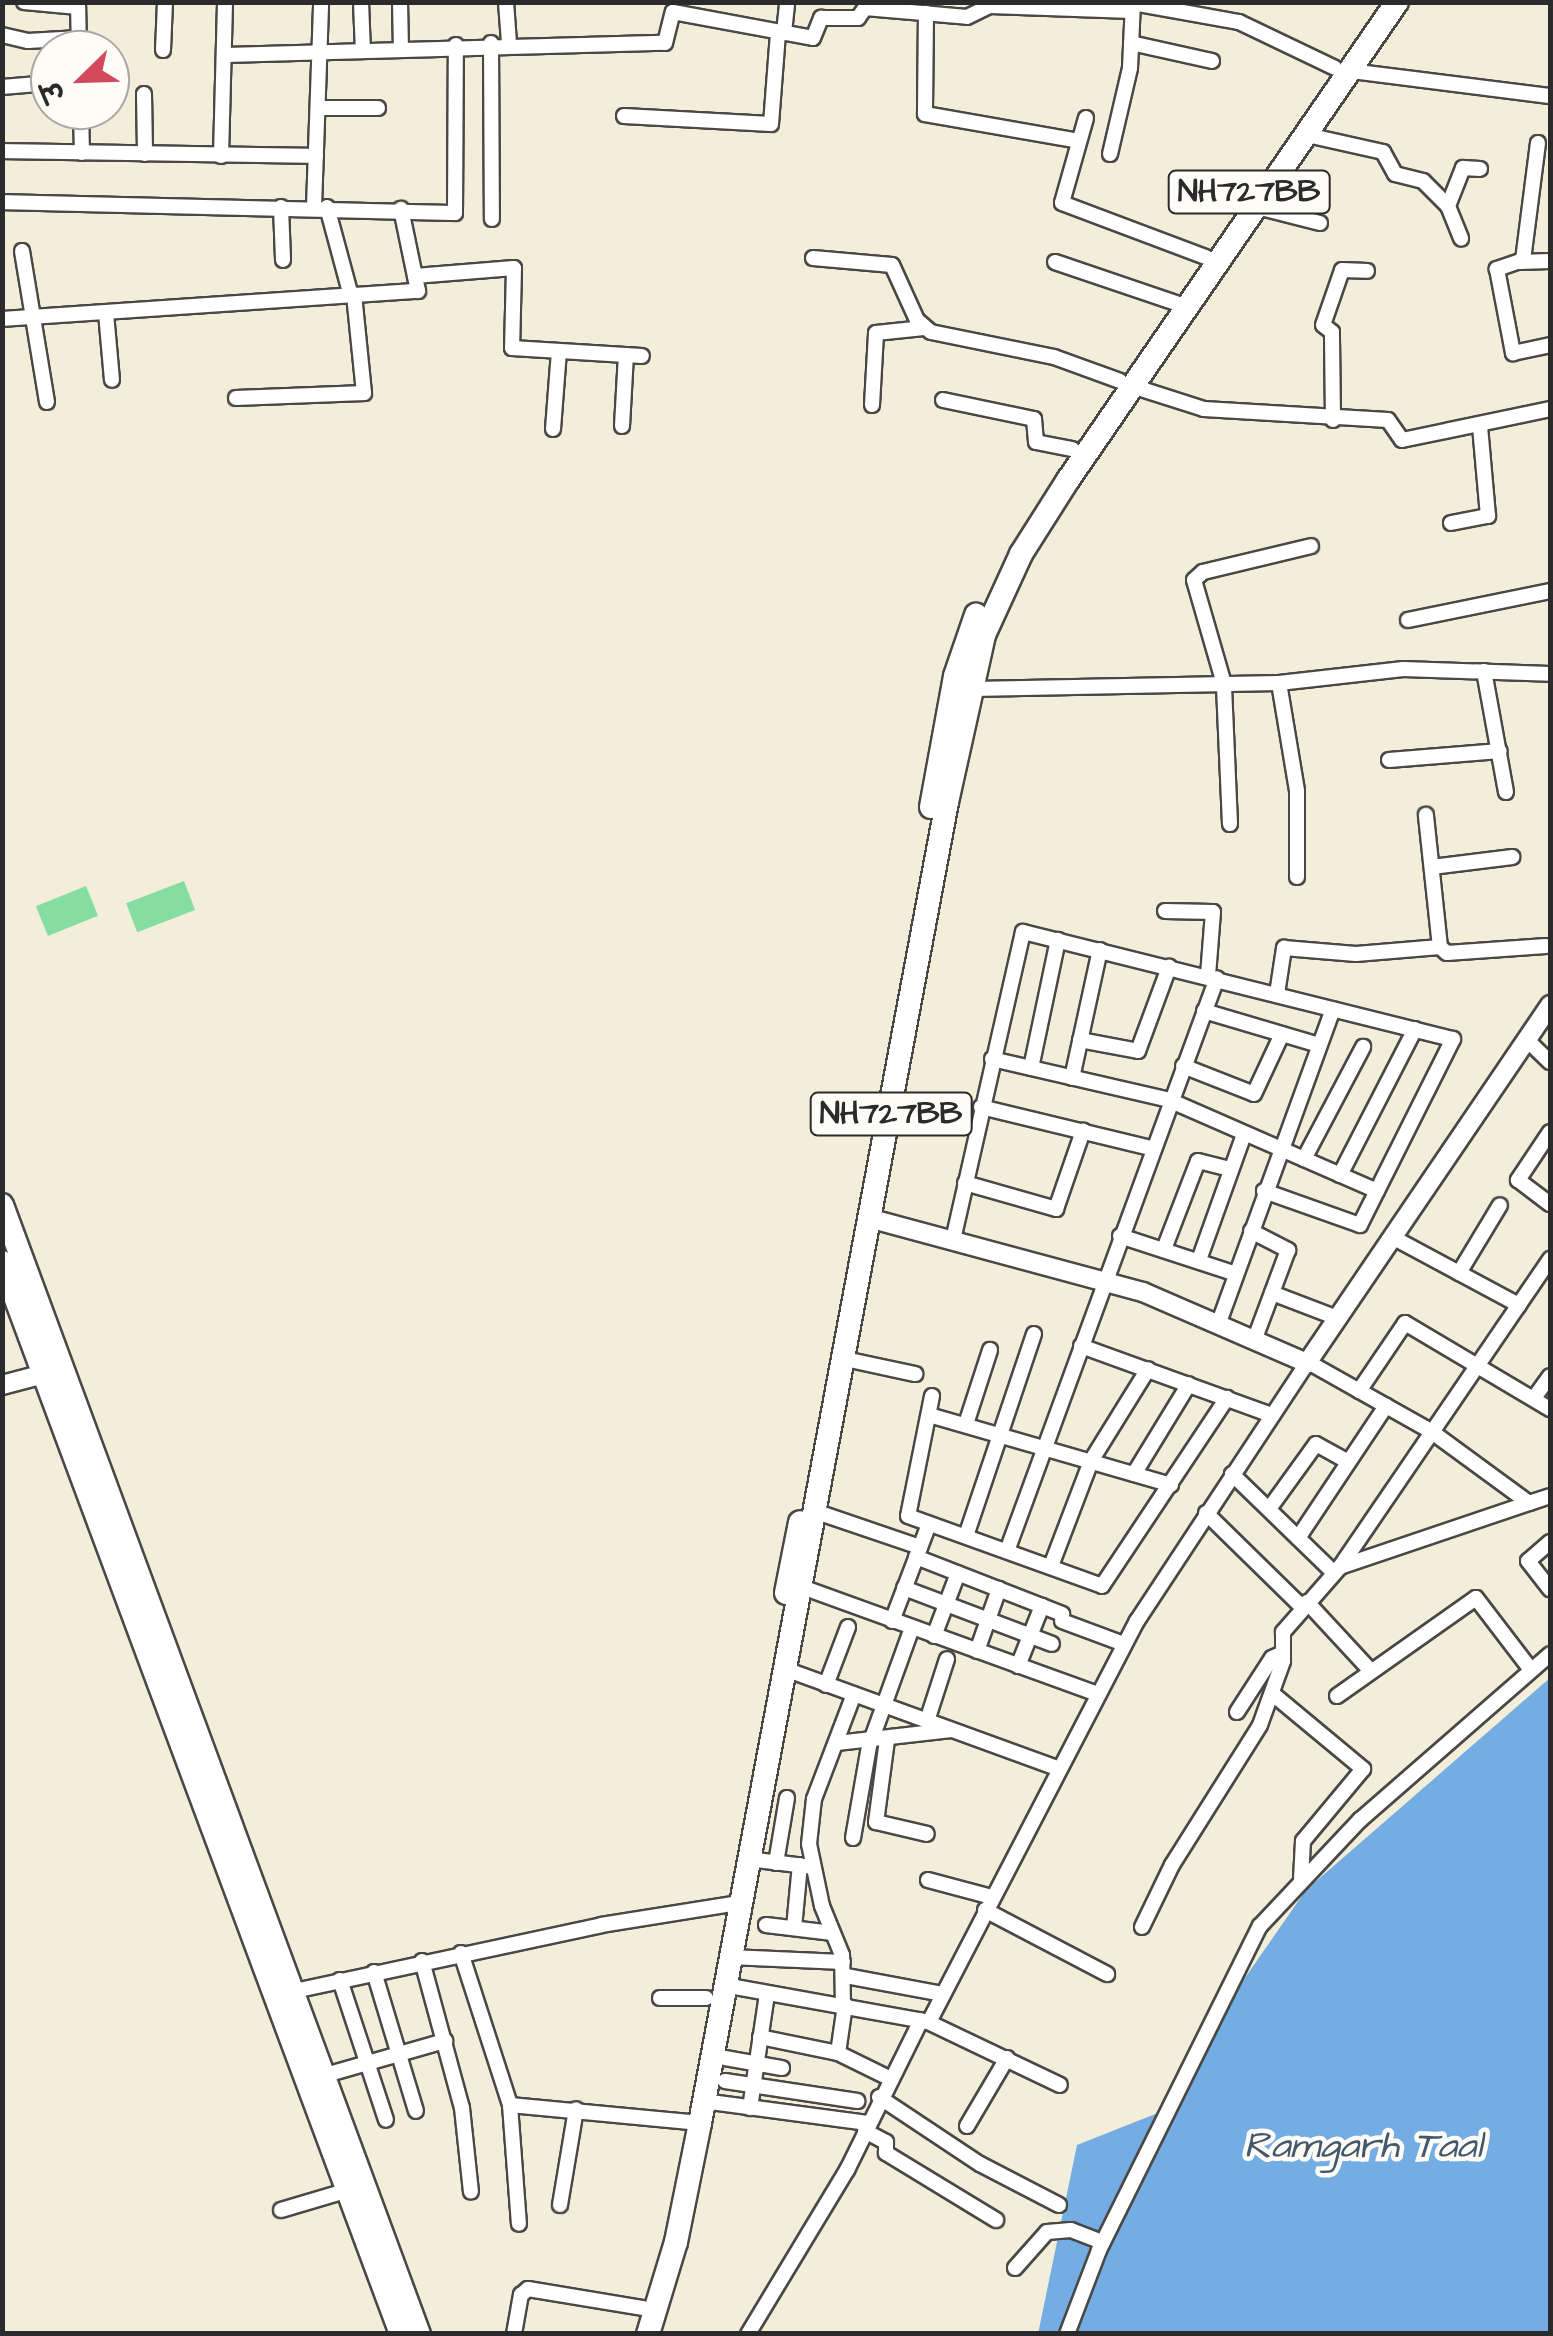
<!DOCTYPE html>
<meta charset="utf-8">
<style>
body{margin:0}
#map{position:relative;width:1553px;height:2336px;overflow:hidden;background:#f2eed9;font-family:"Architects Daughter","Playpen Sans Deva",sans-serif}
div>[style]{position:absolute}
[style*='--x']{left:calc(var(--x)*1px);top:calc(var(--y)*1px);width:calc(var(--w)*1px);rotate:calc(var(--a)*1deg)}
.green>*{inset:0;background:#86dda1;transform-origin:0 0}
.water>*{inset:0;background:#73ade3}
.roads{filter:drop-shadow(2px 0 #494845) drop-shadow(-2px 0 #494845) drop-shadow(0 2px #494845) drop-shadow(0 -2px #494845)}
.minor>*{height:14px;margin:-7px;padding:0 7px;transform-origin:7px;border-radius:7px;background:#fff}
.tertiary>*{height:18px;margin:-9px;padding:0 9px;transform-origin:9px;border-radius:9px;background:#fff}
.primary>*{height:22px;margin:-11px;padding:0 11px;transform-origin:11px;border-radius:11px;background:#fff}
.trunk>*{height:22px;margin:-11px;padding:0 11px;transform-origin:11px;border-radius:11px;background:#fff}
span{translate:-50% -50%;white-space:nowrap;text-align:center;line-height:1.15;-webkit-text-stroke:9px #fdfcf7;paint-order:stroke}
.shield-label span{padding:2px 8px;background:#fdfcf7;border:2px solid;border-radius:8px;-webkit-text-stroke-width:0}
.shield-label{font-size:32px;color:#2b2b2b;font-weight:700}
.water-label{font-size:38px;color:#44586b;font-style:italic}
.frame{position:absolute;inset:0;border:5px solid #2b2b2b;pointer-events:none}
.north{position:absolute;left:30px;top:30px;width:100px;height:100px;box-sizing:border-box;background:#fdfcf7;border:2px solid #a9a8a5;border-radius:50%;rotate:247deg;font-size:28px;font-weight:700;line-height:40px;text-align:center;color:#2b2b2b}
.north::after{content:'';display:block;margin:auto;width:35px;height:45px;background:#d1495b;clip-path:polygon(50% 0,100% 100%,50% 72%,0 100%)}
</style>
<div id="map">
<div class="green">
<div style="left:184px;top:881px;width:31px;height:62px;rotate:69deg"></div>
<div style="left:86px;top:886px;width:32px;height:54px;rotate:68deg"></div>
</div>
<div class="water">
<div style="clip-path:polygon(1550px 1678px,1550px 2333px,1038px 2334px,1077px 2145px,1178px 2105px,1210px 2028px,1306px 1890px)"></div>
</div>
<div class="roads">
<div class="minor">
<div style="--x:24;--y:2;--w:54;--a:5.3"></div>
<div style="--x:78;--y:2;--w:48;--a:88.8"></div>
<div style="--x:361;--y:2;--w:49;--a:87.7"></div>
<div style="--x:400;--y:2;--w:46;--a:88.8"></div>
<div style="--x:506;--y:2;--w:41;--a:85.8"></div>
<div style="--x:1133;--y:3;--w:108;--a:10.2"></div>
<div style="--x:1239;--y:22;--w:106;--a:25.6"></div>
<div style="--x:926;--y:13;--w:101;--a:90.6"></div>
<div style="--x:925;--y:114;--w:156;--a:9.9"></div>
<div style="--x:784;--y:33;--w:31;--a:-84"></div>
<div style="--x:2;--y:35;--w:27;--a:13"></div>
<div style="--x:28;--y:41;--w:51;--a:-3.4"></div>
<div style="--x:491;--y:43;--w:176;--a:89.7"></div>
<div style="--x:1131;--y:43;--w:83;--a:12.5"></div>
<div style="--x:163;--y:50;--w:48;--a:-87.6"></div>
<div style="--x:224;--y:55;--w:441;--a:-1.6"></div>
<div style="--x:665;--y:43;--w:32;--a:-76"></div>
<div style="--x:673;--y:12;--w:142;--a:10.5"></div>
<div style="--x:813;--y:38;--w:22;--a:-68"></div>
<div style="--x:821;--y:18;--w:37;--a:0"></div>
<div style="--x:858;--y:18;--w:12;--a:-55"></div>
<div style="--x:865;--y:8;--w:102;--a:5"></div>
<div style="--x:967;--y:17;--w:25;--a:-26"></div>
<div style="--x:990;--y:6;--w:142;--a:2"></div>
<div style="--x:1351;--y:71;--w:201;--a:7.2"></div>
<div style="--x:2;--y:87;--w:48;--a:-4.8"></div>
<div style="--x:144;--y:94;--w:60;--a:89"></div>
<div style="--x:318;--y:108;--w:60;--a:0"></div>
<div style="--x:81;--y:110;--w:43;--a:88.7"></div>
<div style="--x:624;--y:116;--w:147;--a:3.1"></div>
<div style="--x:771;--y:124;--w:92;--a:-85.6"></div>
<div style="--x:1086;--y:118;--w:88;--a:105.8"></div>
<div style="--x:1062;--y:203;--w:154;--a:20.6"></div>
<div style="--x:1307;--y:135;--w:78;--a:12.6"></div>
<div style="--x:1383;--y:152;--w:25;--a:61"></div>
<div style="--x:1395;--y:174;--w:29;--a:14"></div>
<div style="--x:1423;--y:181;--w:35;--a:45"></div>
<div style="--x:1448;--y:206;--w:35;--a:68"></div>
<div style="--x:1538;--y:143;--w:118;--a:97.3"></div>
<div style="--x:1523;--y:260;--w:28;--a:161"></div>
<div style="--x:1497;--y:269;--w:86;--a:79.2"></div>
<div style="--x:1513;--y:353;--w:38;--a:-12"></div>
<div style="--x:2;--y:151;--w:314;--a:0.9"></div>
<div style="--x:1110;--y:154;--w:88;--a:-76.9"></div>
<div style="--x:1130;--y:68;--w:65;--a:-87.4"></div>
<div style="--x:221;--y:156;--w:154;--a:-88.5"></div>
<div style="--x:2;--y:202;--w:453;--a:1.4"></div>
<div style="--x:455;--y:213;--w:168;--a:-89.7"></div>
<div style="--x:1448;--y:206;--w:41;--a:-68.5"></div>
<div style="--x:1463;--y:168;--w:17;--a:3"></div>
<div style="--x:281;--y:207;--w:53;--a:87.8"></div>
<div style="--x:314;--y:207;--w:205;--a:-88"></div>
<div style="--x:327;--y:207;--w:92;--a:74.9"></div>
<div style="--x:1257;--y:207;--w:65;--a:14.3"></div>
<div style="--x:22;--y:251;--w:153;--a:80.6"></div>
<div style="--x:813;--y:258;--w:79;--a:5.1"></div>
<div style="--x:892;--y:265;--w:60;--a:65.6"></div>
<div style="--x:917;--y:320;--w:18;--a:41"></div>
<div style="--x:931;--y:332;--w:126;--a:11.5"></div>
<div style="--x:1054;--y:357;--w:70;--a:20"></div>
<div style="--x:1055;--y:262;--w:128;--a:18.7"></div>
<div style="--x:1520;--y:262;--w:30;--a:-2"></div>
<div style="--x:415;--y:276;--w:99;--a:-4.6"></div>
<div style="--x:514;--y:268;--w:80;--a:91.4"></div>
<div style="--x:512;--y:348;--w:130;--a:3.5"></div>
<div style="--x:106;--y:313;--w:67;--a:84.9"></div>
<div style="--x:2;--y:319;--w:417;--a:-3.9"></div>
<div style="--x:418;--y:291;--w:84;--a:-101.7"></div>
<div style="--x:1135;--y:387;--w:72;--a:17.7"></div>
<div style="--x:1204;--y:409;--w:184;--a:3.4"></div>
<div style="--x:1388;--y:420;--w:24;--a:55"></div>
<div style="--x:1402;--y:440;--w:151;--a:-11.8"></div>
<div style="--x:236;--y:398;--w:128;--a:-2.2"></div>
<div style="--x:364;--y:393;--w:99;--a:-95.8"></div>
<div style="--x:943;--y:400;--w:93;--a:11.8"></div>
<div style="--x:1034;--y:419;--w:23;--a:85"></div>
<div style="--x:1036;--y:442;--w:37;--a:11"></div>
<div style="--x:872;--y:405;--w:72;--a:-86.8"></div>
<div style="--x:876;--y:333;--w:48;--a:-5.9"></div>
<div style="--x:1333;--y:420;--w:88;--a:-90.7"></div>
<div style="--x:1332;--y:332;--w:11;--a:-142"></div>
<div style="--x:1323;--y:325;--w:58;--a:-70.9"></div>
<div style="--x:1342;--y:270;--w:25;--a:2"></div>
<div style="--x:622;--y:426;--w:71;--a:-86.8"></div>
<div style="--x:553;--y:429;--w:78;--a:-85.6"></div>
<div style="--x:1451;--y:523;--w:38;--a:-11"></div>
<div style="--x:1488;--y:516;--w:90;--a:-95.1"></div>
<div style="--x:1408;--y:620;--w:145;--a:-11.5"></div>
<div style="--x:1484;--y:671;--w:123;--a:79.7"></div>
<div style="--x:1279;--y:683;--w:109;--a:80.5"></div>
<div style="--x:1297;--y:791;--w:86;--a:90"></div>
<div style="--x:972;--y:689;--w:307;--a:-1.1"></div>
<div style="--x:1279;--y:683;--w:125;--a:-6.4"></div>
<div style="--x:1403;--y:669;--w:147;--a:1.9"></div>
<div style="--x:1389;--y:760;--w:111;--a:-4.6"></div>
<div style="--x:1230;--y:824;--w:140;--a:-92.5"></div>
<div style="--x:1224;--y:684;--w:108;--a:-106.1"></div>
<div style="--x:1194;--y:580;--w:12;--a:-42"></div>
<div style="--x:1203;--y:572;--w:111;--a:-13.5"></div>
<div style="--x:1432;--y:867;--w:81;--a:-7.1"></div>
<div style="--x:1165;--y:911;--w:48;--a:1.2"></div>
<div style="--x:1213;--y:912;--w:64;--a:94.5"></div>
<div style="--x:1440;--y:947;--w:9;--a:41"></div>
<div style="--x:1447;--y:953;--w:99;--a:-4"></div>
<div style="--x:1277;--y:994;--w:47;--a:-81.3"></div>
<div style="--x:1284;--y:948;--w:72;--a:4.8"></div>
<div style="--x:1356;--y:954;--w:84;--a:-4.8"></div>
<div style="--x:1440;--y:947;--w:133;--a:-96.1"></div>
<div style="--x:1204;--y:1011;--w:120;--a:16.5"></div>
<div style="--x:1526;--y:1039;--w:33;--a:44"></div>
<div style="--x:1080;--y:1040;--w:59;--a:10.7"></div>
<div style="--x:1138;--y:1051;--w:90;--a:-69.7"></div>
<div style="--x:992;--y:1059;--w:182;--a:13"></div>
<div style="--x:1169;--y:1100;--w:227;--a:23.6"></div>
<div style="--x:1183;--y:1066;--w:76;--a:21.5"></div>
<div style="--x:1254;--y:1094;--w:66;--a:-65"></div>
<div style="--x:1031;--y:1068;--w:131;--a:-78.1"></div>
<div style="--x:1072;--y:1078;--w:131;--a:-77.7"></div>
<div style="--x:981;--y:1107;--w:175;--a:13.6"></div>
<div style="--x:1550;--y:1132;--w:58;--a:123.7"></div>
<div style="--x:1518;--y:1180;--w:40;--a:37"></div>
<div style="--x:1304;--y:1159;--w:127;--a:-62.2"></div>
<div style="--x:1340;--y:1175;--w:164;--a:-62.8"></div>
<div style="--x:965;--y:1183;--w:95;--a:15.9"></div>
<div style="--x:1056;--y:1209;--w:83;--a:-70.9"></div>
<div style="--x:1251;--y:1231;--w:42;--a:27.2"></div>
<div style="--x:1288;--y:1250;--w:97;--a:110.5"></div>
<div style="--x:1120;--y:1236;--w:122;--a:18.1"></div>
<div style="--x:1392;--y:1237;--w:144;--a:28.2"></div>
<div style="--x:953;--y:1240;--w:316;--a:-77.2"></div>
<div style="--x:1023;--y:932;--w:443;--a:14"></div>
<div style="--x:1453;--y:1039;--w:208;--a:116.6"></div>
<div style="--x:1360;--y:1225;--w:102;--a:-160.5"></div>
<div style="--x:1164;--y:1249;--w:94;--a:-68.9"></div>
<div style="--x:1198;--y:1161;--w:34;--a:14"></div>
<div style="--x:1199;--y:1260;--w:134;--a:-70.3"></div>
<div style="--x:1459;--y:1273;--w:79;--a:-58.9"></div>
<div style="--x:1272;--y:1293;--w:70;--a:21"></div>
<div style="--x:1218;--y:1325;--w:336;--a:-70"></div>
<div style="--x:1081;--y:1346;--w:203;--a:19.9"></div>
<div style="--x:845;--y:1359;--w:72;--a:12.1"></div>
<div style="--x:1308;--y:1362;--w:142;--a:29.4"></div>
<div style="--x:1432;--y:1432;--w:120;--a:36.2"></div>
<div style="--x:1529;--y:1503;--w:22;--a:-18"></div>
<div style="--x:1359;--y:1391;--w:82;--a:-55.9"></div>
<div style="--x:1405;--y:1323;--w:169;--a:30.7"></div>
<div style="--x:932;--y:1396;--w:122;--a:101.3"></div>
<div style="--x:908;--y:1516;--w:206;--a:19.8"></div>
<div style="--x:1102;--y:1586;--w:226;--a:-56.4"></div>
<div style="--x:1534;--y:1398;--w:27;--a:-54"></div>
<div style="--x:929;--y:1415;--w:252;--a:16.1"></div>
<div style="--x:966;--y:1424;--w:78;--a:-72"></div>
<div style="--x:1134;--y:1474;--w:105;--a:-58.6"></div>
<div style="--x:1232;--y:1474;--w:141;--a:44.1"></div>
<div style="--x:1269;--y:1509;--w:80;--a:-54.1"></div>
<div style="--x:1316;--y:1444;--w:37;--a:29"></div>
<div style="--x:817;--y:1512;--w:109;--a:18.8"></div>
<div style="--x:1206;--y:1513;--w:134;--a:44.4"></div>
<div style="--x:966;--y:1536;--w:213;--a:-71.4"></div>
<div style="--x:1298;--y:1538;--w:159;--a:-56.3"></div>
<div style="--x:1550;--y:1542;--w:29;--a:139"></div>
<div style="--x:1528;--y:1561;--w:36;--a:52"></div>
<div style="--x:1007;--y:1551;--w:610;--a:-69.87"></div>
<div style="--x:916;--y:1557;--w:157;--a:21.3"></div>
<div style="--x:1051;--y:1566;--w:112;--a:-69.1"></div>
<div style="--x:1091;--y:1461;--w:108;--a:-58.2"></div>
<div style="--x:1340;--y:1567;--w:200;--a:-18.7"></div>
<div style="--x:802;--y:1587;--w:314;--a:19.9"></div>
<div style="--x:904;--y:1588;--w:158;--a:20.7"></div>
<div style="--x:1307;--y:1602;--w:94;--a:47.2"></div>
<div style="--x:892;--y:1621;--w:104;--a:-69.1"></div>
<div style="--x:1062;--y:1621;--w:66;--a:20.4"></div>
<div style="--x:934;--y:1636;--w:67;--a:-69.1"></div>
<div style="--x:977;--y:1651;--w:66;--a:-70.5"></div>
<div style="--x:1018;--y:1666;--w:65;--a:-68.2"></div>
<div style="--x:785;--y:1669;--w:289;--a:20"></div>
<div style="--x:826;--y:1685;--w:62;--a:-69.2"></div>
<div style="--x:1274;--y:1695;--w:116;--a:39.7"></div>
<div style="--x:1363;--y:1769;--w:94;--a:129.8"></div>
<div style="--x:1303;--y:1841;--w:38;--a:93"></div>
<div style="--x:1337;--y:1696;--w:170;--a:-35.2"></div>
<div style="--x:1476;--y:1598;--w:91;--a:52.6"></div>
<div style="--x:1237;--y:1712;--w:64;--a:-57.1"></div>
<div style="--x:1272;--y:1658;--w:12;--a:-24"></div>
<div style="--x:927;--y:1721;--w:65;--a:-72.1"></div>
<div style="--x:887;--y:1740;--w:83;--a:97.6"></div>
<div style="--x:876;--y:1822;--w:52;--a:13.2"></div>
<div style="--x:871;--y:1741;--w:120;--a:-70.1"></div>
<div style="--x:837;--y:1743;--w:115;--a:-6.5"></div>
<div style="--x:853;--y:1838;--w:98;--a:-80.1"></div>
<div style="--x:748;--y:1859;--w:65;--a:7"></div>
<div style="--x:776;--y:1863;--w:66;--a:-80.4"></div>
<div style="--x:928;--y:1880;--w:66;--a:14.9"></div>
<div style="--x:985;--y:1910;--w:138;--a:27.7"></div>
<div style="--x:766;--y:1925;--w:67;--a:6.8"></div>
<div style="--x:1142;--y:1927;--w:69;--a:-64.2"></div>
<div style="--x:1172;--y:1865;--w:165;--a:-57.8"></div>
<div style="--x:1260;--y:1725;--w:68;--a:-70.2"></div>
<div style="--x:1283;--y:1661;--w:29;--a:-90"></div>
<div style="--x:1283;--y:1632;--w:86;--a:-48.8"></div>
<div style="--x:1340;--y:1567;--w:373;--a:-55.7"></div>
<div style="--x:794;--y:1928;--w:63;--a:-84.6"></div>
<div style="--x:461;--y:1953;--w:160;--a:72.1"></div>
<div style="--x:510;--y:2105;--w:119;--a:85.7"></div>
<div style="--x:730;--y:1957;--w:113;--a:2.5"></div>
<div style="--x:422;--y:1961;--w:152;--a:74.8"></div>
<div style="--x:462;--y:2108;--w:84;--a:83.9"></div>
<div style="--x:374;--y:1972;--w:145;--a:73.2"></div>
<div style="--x:846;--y:1976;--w:99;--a:10.5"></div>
<div style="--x:340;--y:1980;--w:147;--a:71.8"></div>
<div style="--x:724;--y:1985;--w:208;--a:10.2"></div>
<div style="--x:929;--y:2022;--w:452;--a:-62.6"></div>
<div style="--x:1137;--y:1621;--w:309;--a:-56.6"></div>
<div style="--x:285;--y:1993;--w:323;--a:-12.1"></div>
<div style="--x:601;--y:1925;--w:140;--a:-9.1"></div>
<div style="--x:660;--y:1998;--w:46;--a:0"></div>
<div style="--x:843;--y:2005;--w:50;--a:-91.1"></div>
<div style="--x:842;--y:1955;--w:53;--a:-112.2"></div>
<div style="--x:822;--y:1906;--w:63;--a:-101.8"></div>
<div style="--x:809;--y:1844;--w:45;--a:-83.7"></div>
<div style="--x:814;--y:1799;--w:112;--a:-69.1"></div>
<div style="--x:928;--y:2022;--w:146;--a:25.5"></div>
<div style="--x:760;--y:2037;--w:80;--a:11.6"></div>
<div style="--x:838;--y:2053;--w:55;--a:26.1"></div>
<div style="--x:838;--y:2053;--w:49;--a:-81.7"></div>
<div style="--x:725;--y:2058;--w:58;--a:10"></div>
<div style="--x:329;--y:2074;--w:121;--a:-15.9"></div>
<div style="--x:725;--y:2081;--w:134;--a:8.6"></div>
<div style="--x:879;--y:2097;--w:121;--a:33.6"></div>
<div style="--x:980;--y:2164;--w:89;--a:27.4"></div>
<div style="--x:703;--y:2101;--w:166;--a:7.6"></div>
<div style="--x:510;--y:2105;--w:191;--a:5.4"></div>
<div style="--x:750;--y:2108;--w:115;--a:-81.5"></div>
<div style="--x:967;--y:2126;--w:79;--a:-59.5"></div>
<div style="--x:865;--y:2131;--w:24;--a:28"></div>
<div style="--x:886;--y:2142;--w:11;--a:90"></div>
<div style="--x:886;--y:2153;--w:129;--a:31.3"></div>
<div style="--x:560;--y:2205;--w:97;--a:-80.5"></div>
<div style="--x:281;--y:2210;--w:74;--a:-16.5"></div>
<div style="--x:1015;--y:2268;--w:48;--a:-48.4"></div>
<div style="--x:1047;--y:2232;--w:24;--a:-5"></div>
<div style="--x:1071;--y:2230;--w:34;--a:21"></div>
<div style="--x:514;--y:2334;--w:40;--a:-80"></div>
<div style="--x:521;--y:2295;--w:9;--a:-41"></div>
<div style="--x:528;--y:2289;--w:117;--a:9.4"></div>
<div style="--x:748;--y:2334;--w:192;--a:-58.9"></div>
<div style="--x:847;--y:2170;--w:167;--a:-63.7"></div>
<div style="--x:1067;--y:2334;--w:90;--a:-69.1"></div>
<div style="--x:1099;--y:2250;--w:362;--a:-63.6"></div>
<div style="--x:1260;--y:1926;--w:146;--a:-46.7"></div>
<div style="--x:1360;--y:1820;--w:252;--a:-41.1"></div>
</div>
<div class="tertiary">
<div style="--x:872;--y:1219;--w:281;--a:15.1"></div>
<div style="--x:1143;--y:1292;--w:179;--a:23.4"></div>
<div style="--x:1307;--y:1363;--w:433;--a:-55.8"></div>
<div style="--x:2;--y:1385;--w:55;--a:-14.8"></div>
</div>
<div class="primary">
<div style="--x:2;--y:1205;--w:1204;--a:69.73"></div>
<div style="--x:2;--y:1262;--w:1144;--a:69.58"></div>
</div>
<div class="trunk">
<div style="--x:931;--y:807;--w:133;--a:-79.6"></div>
<div style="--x:955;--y:676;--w:65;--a:-71"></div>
<div style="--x:786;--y:1593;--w:72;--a:-78.8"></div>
<div style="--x:648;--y:2334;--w:96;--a:-73.1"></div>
<div style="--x:676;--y:2242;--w:121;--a:-78.6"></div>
<div style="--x:700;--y:2123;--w:1344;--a:-79.41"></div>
<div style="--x:947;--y:802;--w:171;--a:-77.5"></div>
<div style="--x:984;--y:635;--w:89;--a:-65.4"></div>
<div style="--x:1021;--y:554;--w:88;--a:-57.6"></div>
<div style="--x:1068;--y:480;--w:580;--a:-55.46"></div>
</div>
</div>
<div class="shield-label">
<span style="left:1249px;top:192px">NH727BB</span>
<span style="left:891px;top:1114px">NH727BB</span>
</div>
<div class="water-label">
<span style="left:1363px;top:2147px">Ramgarh Taal</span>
</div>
<div class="frame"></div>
<div class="north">उ</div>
</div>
